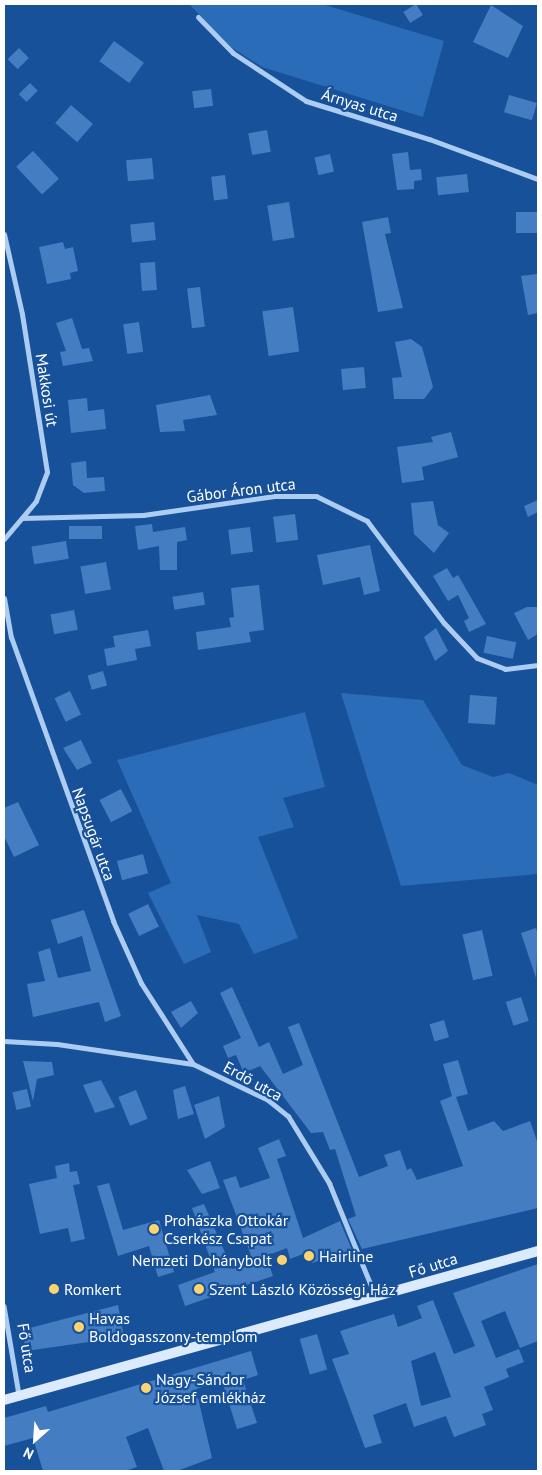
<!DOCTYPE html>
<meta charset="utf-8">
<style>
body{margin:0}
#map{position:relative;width:542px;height:1475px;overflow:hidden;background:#17519a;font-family:"PT Sans",sans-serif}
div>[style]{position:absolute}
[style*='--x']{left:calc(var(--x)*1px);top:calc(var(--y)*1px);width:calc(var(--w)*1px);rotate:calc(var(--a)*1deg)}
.green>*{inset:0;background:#2a6cb8}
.building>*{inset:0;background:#447dc2;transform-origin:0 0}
.pedestrian>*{height:4.5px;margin:-2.25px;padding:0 2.25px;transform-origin:2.25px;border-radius:2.25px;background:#acccf2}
.minor>*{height:5px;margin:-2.5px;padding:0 2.5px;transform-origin:2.5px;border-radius:2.5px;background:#acccf2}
.secondary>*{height:10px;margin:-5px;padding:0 5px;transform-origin:5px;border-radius:5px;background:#dbeafc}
.dots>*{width:14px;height:14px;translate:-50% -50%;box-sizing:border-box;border:2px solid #17519a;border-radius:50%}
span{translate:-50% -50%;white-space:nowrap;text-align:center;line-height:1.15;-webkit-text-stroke:4.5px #17519a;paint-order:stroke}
.street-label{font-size:16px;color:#fff}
.poi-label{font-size:16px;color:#fff}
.left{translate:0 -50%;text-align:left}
.right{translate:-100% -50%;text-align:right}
.frame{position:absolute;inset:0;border:5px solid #fff;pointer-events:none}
.north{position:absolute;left:10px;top:1415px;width:50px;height:50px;-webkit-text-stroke:4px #17519a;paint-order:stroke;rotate:206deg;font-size:14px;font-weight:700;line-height:20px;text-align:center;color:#fff}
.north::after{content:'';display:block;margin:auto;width:18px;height:22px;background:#fff;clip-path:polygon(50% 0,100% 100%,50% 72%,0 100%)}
</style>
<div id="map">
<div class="green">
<div style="clip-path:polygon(189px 4px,322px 4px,444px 41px,423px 117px,262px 67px,231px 47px)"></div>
<div style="clip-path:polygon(341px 693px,423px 700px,462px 765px,493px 777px,509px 773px,538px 785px,538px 874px,401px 886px)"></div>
<div style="clip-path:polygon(305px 712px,325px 787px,283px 798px,294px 827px,258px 837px,298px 938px,254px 954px,239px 924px,197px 915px,211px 952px,184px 964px,148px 893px,171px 883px,117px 760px)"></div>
</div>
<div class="building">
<div style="left:416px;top:4px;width:13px;height:15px;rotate:58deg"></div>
<div style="clip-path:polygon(491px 5px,523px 26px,508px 58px,473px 42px)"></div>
<div style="left:114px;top:41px;width:37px;height:25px;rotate:36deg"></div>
<div style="left:19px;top:48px;width:14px;height:16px;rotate:45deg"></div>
<div style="left:30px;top:83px;width:11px;height:16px;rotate:45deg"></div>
<div style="left:211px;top:89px;width:17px;height:19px;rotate:83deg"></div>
<div style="left:509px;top:95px;width:29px;height:18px;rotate:16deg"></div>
<div style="left:71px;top:105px;width:29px;height:24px;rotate:41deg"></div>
<div style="left:267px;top:130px;width:22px;height:19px;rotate:80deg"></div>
<div style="left:33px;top:151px;width:38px;height:23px;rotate:47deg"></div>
<div style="clip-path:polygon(408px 152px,410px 170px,421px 169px,422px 180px,414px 181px,414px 189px,397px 190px,392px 154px)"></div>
<div style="left:330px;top:154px;width:18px;height:16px;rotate:77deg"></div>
<div style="left:152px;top:158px;width:21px;height:26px;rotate:85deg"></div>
<div style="left:467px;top:174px;width:18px;height:31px;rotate:84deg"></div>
<div style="left:225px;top:175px;width:24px;height:14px;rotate:83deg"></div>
<div style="left:289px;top:202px;width:36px;height:22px;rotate:81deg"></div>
<div style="left:538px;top:212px;width:21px;height:22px;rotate:90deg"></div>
<div style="clip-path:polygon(388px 217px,391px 233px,385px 234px,403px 308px,378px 312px,362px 222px)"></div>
<div style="left:154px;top:222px;width:18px;height:24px;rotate:84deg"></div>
<div style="clip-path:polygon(63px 242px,65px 249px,73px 247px,78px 271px,70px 273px,71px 279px,47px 284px,39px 247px)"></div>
<div style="left:155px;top:262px;width:28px;height:15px;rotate:86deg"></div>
<div style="clip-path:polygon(537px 274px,538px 313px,528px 315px,521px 276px)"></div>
<div style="left:200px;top:287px;width:40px;height:13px;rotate:83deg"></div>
<div style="left:293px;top:307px;width:45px;height:31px;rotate:82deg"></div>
<div style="clip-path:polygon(72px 318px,82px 349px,89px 348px,93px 361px,63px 366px,60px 352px,66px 351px,56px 323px)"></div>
<div style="left:139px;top:322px;width:30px;height:16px;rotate:82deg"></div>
<div style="clip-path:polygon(411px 339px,422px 347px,433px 387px,424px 399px,394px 399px,392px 378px,402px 377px,395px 342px)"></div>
<div style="left:364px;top:367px;width:21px;height:23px;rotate:85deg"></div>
<div style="clip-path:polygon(210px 395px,217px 415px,183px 420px,185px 431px,160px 432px,156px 405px)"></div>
<div style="clip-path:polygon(87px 398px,88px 411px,104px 409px,106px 429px,71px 433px,68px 400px)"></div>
<div style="clip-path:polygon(451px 432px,458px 457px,422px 467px,424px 480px,402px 483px,397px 447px,433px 442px,431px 437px)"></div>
<div style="clip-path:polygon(86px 461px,87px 478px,104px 477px,105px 491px,84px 493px,73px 485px,71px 463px)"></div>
<div style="clip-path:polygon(538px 500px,538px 512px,528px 517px,524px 506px)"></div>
<div style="clip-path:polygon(433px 501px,438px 525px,449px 533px,434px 553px,414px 534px,411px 503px)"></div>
<div style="left:295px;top:514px;width:26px;height:22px;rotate:83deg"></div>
<div style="clip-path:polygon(152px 524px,153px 532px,185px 527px,187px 540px,177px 542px,177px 570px,160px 570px,159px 546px,138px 550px,135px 526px)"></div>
<div style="left:102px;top:526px;width:13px;height:33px;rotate:90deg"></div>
<div style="left:250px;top:527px;width:25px;height:22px;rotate:83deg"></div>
<div style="left:66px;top:541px;width:18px;height:35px;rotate:81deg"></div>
<div style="clip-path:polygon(370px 545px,380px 591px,364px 595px,360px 577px,323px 585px,317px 555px)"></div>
<div style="left:106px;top:562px;width:28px;height:26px;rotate:80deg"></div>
<div style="clip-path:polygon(447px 568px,453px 578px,458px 575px,486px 624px,469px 632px,464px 621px,469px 618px,458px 595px,448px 601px,433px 576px)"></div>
<div style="clip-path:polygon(259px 585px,264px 630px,249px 632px,251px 642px,198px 650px,196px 632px,231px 627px,229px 618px,234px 617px,231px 588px)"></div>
<div style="left:203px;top:592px;width:13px;height:31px;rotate:81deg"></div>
<div style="clip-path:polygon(527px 607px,538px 607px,538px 634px,528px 640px,514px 613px)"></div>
<div style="left:74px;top:610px;width:20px;height:24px;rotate:79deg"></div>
<div style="clip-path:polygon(436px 628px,448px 651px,435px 661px,424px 637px)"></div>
<div style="clip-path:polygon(148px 630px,151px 646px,135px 649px,137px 660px,107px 666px,104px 649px,115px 647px,113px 636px)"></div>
<div style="left:487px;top:636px;width:30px;height:17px;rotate:12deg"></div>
<div style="left:103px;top:671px;width:15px;height:16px;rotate:74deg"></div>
<div style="left:70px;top:691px;width:26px;height:17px;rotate:65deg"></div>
<div style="left:470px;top:695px;width:27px;height:28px;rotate:4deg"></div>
<div style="clip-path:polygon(81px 740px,92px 763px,77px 770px,63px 748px)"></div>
<div style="left:121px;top:789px;width:25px;height:24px;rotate:63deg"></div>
<div style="clip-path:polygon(18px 802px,39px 845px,14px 857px,4px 836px,4px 808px)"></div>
<div style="left:143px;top:854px;width:20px;height:27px;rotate:75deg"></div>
<div style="left:148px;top:904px;width:25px;height:22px;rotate:64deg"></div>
<div style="clip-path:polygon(84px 910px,121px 1016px,105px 1022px,99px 1002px,33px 1017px,27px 984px,45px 981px,38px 952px,50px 948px,58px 978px,91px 971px,82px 936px,58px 944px,51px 920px)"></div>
<div style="clip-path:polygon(536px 928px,538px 935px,536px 978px,521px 933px)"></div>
<div style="left:482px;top:930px;width:47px;height:20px;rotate:77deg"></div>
<div style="clip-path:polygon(232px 987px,259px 1047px,269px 1042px,283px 1074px,303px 1065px,288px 1027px,299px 1023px,359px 1177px,388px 1166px,384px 1155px,400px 1150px,407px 1170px,411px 1168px,417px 1180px,463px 1166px,440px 1101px,452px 1096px,443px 1064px,458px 1060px,468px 1094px,456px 1097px,468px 1131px,494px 1121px,503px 1131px,530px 1121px,538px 1144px,538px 1208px,362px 1249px,348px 1219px,356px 1216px,335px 1149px,330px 1150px,323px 1132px,311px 1133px,260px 1066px,244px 1073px,236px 1055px,228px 1058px,223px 1046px,241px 1038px,220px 993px)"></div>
<div style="left:521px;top:997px;width:25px;height:16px;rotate:72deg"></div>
<div style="clip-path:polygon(191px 1001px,198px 1013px,181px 1028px,171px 1012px)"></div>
<div style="left:444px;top:1020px;width:18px;height:15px;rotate:74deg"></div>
<div style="clip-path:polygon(23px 1061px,52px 1062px,54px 1075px,37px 1079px,33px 1101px)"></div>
<div style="clip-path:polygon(101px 1080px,115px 1107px,95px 1113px,83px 1085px)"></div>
<div style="clip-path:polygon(185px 1086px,194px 1114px,178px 1119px,173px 1090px)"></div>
<div style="left:27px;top:1089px;width:18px;height:15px;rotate:77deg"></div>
<div style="left:136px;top:1090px;width:31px;height:19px;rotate:68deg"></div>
<div style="clip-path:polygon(219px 1096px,225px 1127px,205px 1139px,194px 1105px)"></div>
<div style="clip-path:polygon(279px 1139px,286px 1156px,277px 1159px,303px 1238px,340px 1221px,352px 1250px,312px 1263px,308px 1252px,290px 1259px,287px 1248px,266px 1256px,273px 1276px,185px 1306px,178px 1285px,215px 1272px,192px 1208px,204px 1204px,232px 1269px,253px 1261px,223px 1180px,236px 1176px,240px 1188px,270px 1178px,258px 1148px)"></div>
<div style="clip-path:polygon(210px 1161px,220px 1188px,202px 1194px,187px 1170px)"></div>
<div style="clip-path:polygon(69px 1163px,70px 1172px,77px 1171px,80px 1184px,73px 1185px,85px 1239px,71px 1242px,68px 1228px,40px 1234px,29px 1184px,57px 1178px,55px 1166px)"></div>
<div style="clip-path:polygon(109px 1183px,123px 1230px,159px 1220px,174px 1272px,158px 1277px,149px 1246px,118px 1256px,97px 1186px)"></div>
<div style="clip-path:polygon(evenodd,538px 1264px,538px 1341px,520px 1348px,505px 1311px,481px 1321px,496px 1358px,519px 1349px,524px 1362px,506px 1369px,509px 1377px,484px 1387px,493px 1410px,482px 1414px,486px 1425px,454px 1437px,446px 1416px,414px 1427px,406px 1403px,373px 1415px,382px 1443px,365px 1448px,332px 1359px,349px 1354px,340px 1331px,394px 1314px,398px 1327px,422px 1318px,417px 1306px,433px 1300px,454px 1354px,475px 1346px,453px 1293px,538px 1264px,435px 1352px,451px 1397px,421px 1406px,411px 1361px,435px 1352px)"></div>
<div style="clip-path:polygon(118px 1305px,124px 1337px,26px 1351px,22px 1330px)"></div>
<div style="left:317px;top:1334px;width:37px;height:18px;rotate:74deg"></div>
<div style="clip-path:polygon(251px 1351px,258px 1375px,243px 1380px,257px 1423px,237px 1429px,222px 1381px,196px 1389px,212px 1458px,177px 1471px,164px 1471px,148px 1428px,126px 1437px,137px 1467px,125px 1471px,43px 1471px,33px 1438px,4px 1446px,4px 1418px,46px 1406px,48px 1412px)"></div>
</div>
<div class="pedestrian">
<div style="--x:4;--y:1306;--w:90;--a:80.4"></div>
</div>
<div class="minor">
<div style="--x:198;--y:17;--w:50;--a:45.8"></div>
<div style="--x:233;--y:53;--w:87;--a:33.3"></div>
<div style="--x:306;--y:101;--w:129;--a:17.2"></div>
<div style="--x:429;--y:139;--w:116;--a:20.2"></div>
<div style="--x:4;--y:234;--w:82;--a:77.3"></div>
<div style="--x:22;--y:314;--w:160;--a:81"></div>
<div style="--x:47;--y:472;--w:31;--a:111"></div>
<div style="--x:36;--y:501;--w:50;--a:130.1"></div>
<div style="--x:22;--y:518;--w:121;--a:-1.4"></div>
<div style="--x:143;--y:515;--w:133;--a:-8.2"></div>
<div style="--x:275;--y:496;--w:41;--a:0"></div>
<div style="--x:316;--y:496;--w:57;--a:26.1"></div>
<div style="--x:367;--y:521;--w:128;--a:53"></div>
<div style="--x:444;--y:623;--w:48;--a:46.7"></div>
<div style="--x:477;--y:658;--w:30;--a:21"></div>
<div style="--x:505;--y:669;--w:33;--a:-7"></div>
<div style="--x:4;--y:598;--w:40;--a:80"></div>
<div style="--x:11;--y:637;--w:302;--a:70.2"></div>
<div style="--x:113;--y:921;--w:68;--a:65.7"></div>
<div style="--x:141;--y:983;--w:96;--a:57.3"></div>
<div style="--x:4;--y:1041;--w:53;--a:3.2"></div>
<div style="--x:57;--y:1044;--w:137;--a:8.4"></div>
<div style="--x:193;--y:1064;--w:83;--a:25.6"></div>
<div style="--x:268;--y:1100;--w:26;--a:39"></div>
<div style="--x:288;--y:1116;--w:79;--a:58.5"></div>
<div style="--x:329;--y:1183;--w:124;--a:67.8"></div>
</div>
<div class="secondary">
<div style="--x:4;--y:1400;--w:554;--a:-15.59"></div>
</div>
<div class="dots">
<div style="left:154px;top:1229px;background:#ffd36d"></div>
<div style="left:309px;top:1256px;background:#ffd36d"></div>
<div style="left:282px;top:1260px;background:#ffd36d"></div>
<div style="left:54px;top:1289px;background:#ffd36d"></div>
<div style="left:199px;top:1289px;background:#ffd36d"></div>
<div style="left:79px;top:1327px;background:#ffd36d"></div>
<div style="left:146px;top:1388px;background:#ffd36d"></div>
</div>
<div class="street-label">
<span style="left:360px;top:105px;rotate:17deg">Árnyas utca</span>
<span style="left:47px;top:390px;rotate:81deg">Makkosi út</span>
<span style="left:241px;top:490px;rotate:-7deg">Gábor Áron utca</span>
<span style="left:94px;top:834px;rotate:70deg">Napsugár utca</span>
<span style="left:253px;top:1081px;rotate:29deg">Erdő utca</span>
<span style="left:433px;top:1265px;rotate:-17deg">Fő utca</span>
<span style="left:27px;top:1348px;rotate:81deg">Fő utca</span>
</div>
<div class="poi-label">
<span class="left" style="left:164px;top:1229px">Prohászka Ottokár<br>Cserkész Csapat</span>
<span class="left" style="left:319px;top:1256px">Hairline</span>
<span class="right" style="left:272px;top:1260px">Nemzeti Dohánybolt</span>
<span class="left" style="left:64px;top:1289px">Romkert</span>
<span class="left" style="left:209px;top:1289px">Szent László Közösségi Ház</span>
<span class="left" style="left:89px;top:1327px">Havas<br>Boldogasszony-templom</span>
<span class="left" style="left:156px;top:1388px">Nagy-Sándor<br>József emlékház</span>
</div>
<div class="frame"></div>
<div class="north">N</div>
</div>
